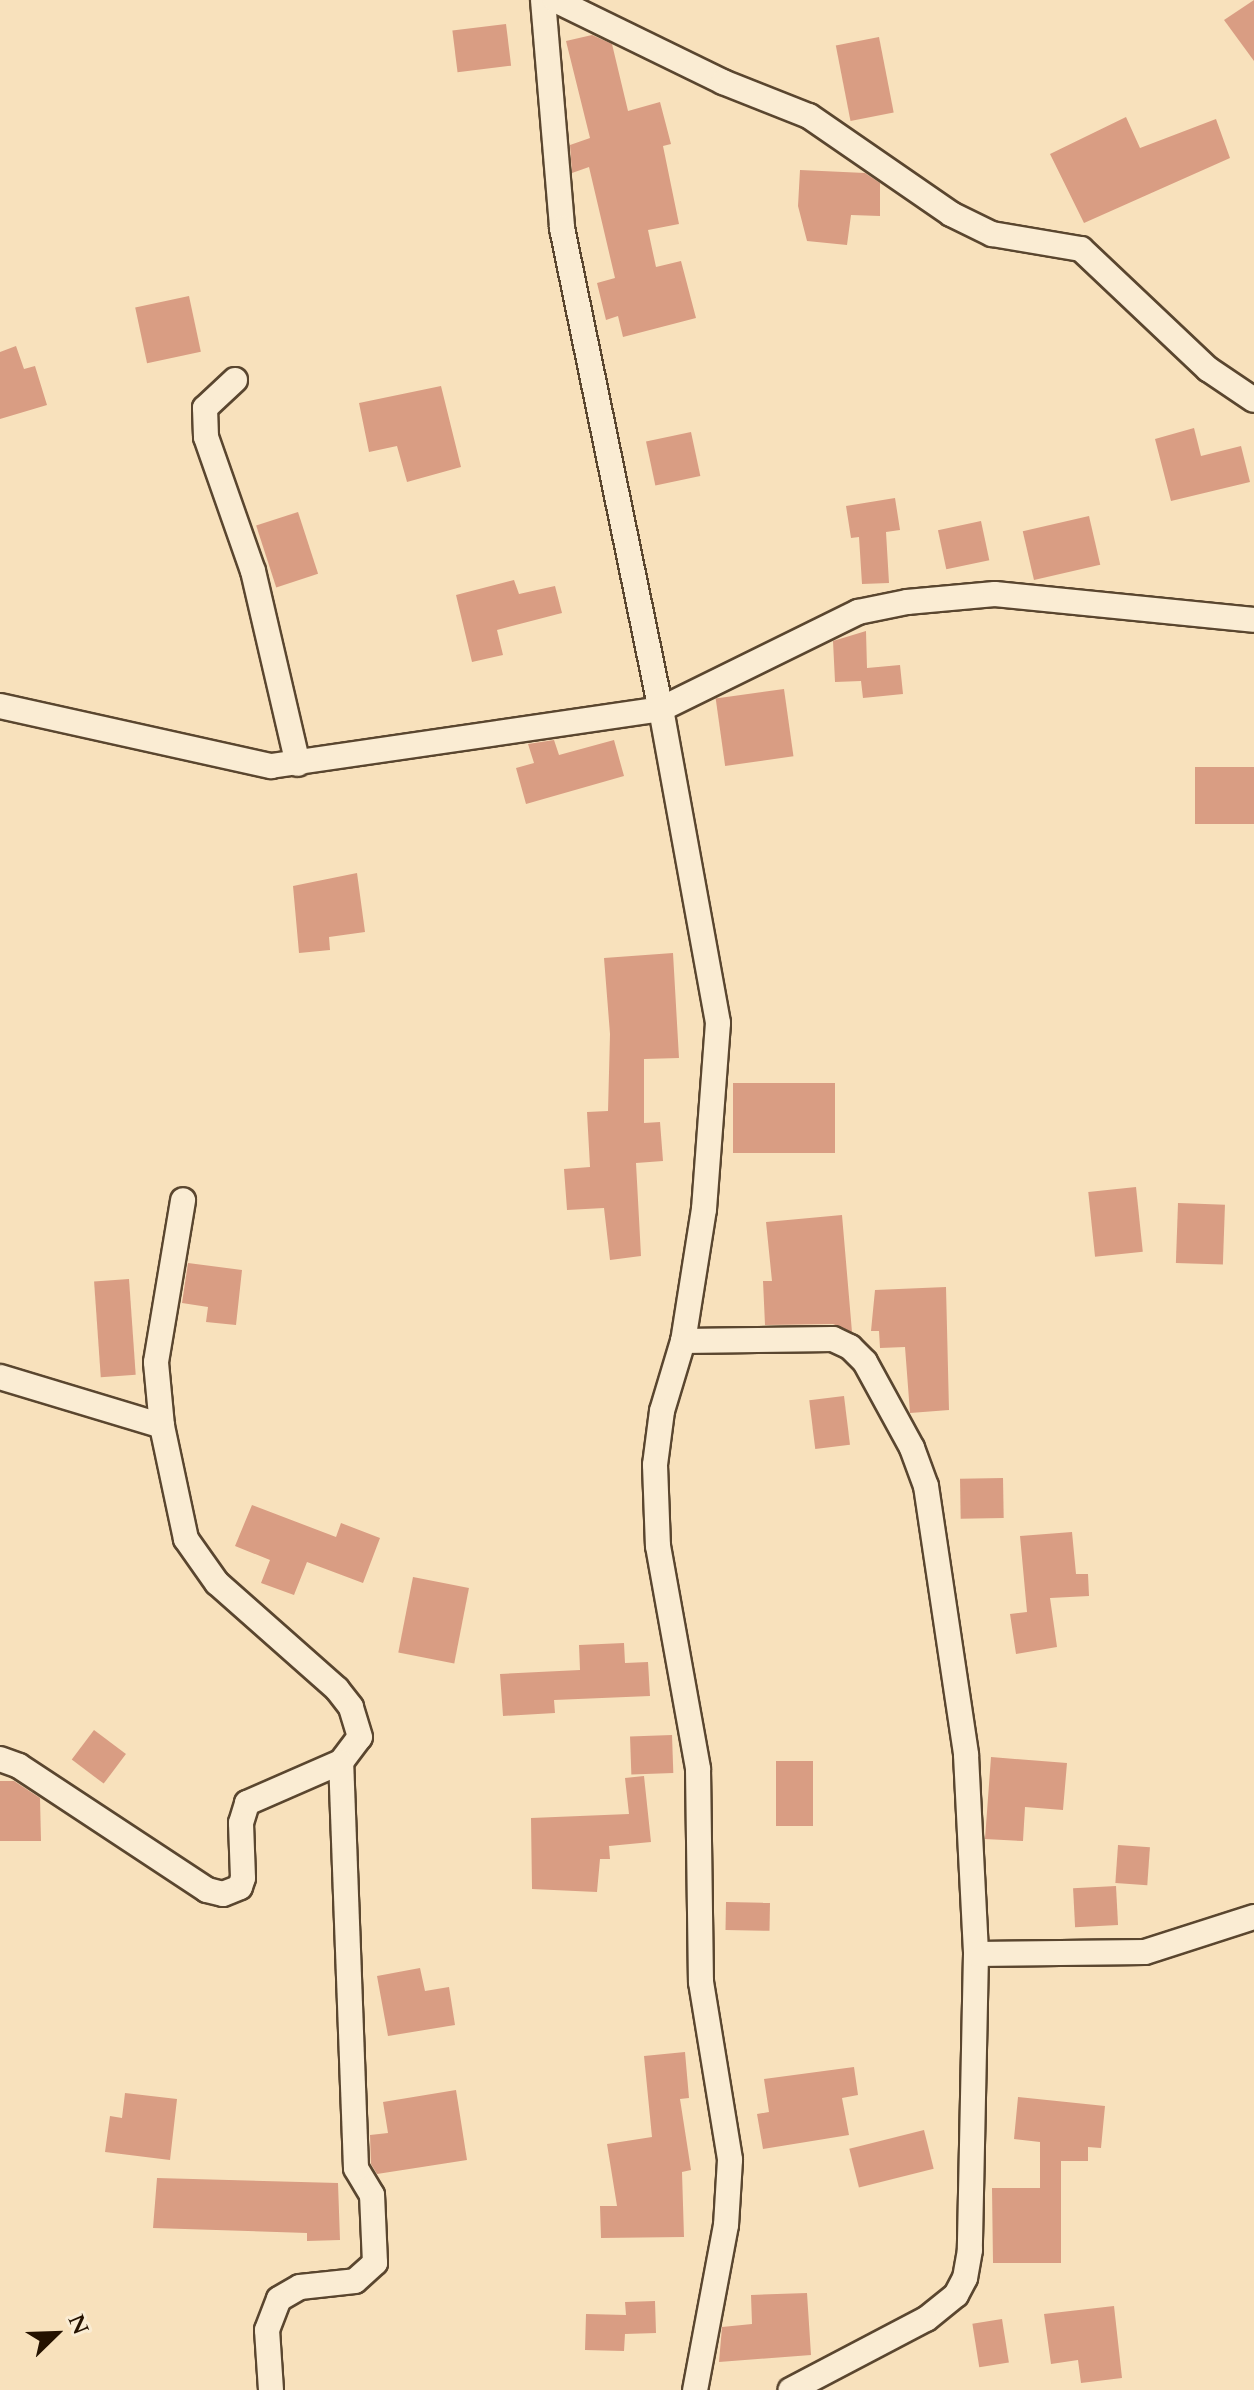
<!DOCTYPE html>
<style>
body{margin:0}
#map{position:relative;width:1254px;height:2390px;overflow:hidden;background:#f8e1bc;font-family:Cardo,serif}
div>[style]{position:absolute}
[style*='--x']{left:calc(var(--x)*1px);top:calc(var(--y)*1px);width:calc(var(--w)*1px);rotate:calc(var(--a)*1deg)}
.building>*{inset:0;background:#d99d83;transform-origin:0 0}
.roads{filter:drop-shadow(2px 0 #5a462f) drop-shadow(-2px 0 #5a462f) drop-shadow(0 2px #5a462f) drop-shadow(0 -2px #5a462f)}
.minor>*{height:24px;margin:-12px;padding:0 12px;transform-origin:12px;border-radius:12px;background:#faecd3}
span{translate:-50% -50%;white-space:nowrap;text-align:center;line-height:1.15;-webkit-text-stroke:7px #faecd3;paint-order:stroke}
.north{position:absolute;left:16px;top:2294px;width:80px;height:80px;-webkit-text-stroke:6px #faecd3;paint-order:stroke;rotate:67deg;font-size:22px;font-weight:700;line-height:32px;text-align:center;color:#251200}
.north::after{content:'';display:block;margin:auto;width:28px;height:36px;background:#251200;clip-path:polygon(50% 0,100% 100%,50% 72%,0 100%)}
</style>
<div id="map">
<div class="building">
<div style="clip-path:polygon(1254px 0,1254px 61px,1224px 20px)"></div>
<div style="left:506px;top:24px;width:42px;height:54px;rotate:83deg"></div>
<div style="clip-path:polygon(592px 35px,612px 44px,628px 111px,660px 102px,671px 144px,663px 146px,679px 224px,648px 230px,656px 267px,681px 261px,696px 318px,623px 337px,618px 316px,606px 320px,597px 283px,615px 278px,589px 167px,572px 173px,570px 145px,590px 138px,566px 41px)"></div>
<div style="left:879px;top:37px;width:77px;height:44px;rotate:79deg"></div>
<div style="clip-path:polygon(1126px 117px,1140px 148px,1216px 119px,1230px 158px,1084px 223px,1050px 154px)"></div>
<div style="clip-path:polygon(800px 170px,865px 173px,880px 183px,880px 216px,851px 215px,847px 245px,807px 241px,798px 206px)"></div>
<div style="left:189px;top:296px;width:57px;height:55px;rotate:78deg"></div>
<div style="clip-path:polygon(16px 346px,24px 369px,35px 366px,47px 405px,0 419px,0 352px)"></div>
<div style="clip-path:polygon(441px 386px,461px 467px,407px 482px,397px 446px,369px 452px,359px 403px)"></div>
<div style="clip-path:polygon(1194px 428px,1201px 456px,1241px 446px,1250px 482px,1171px 501px,1155px 439px)"></div>
<div style="left:691px;top:432px;width:45px;height:46px;rotate:78deg"></div>
<div style="clip-path:polygon(895px 498px,900px 530px,886px 532px,889px 583px,862px 584px,859px 537px,851px 538px,846px 506px)"></div>
<div style="left:298px;top:512px;width:65px;height:44px;rotate:72deg"></div>
<div style="left:1089px;top:516px;width:50px;height:68px;rotate:77deg"></div>
<div style="left:981px;top:521px;width:40px;height:44px;rotate:78deg"></div>
<div style="clip-path:polygon(514px 580px,519px 594px,555px 586px,562px 613px,497px 630px,503px 655px,472px 662px,456px 595px)"></div>
<div style="clip-path:polygon(866px 631px,867px 668px,900px 665px,903px 694px,863px 698px,861px 681px,835px 682px,833px 641px)"></div>
<div style="left:784px;top:689px;width:68px;height:69px;rotate:82deg"></div>
<div style="clip-path:polygon(554px 740px,559px 755px,614px 740px,624px 776px,526px 804px,516px 768px,534px 763px,528px 744px)"></div>
<div style="left:1254px;top:767px;width:57px;height:59px;rotate:90deg"></div>
<div style="clip-path:polygon(357px 873px,365px 932px,329px 937px,330px 950px,299px 953px,293px 886px)"></div>
<div style="clip-path:polygon(673px 953px,679px 1058px,644px 1059px,644px 1123px,660px 1122px,663px 1161px,636px 1163px,641px 1256px,610px 1260px,604px 1208px,567px 1210px,564px 1169px,590px 1167px,587px 1112px,608px 1111px,610px 1034px,604px 958px)"></div>
<div style="left:835px;top:1083px;width:70px;height:102px;rotate:90deg"></div>
<div style="left:1136px;top:1187px;width:65px;height:48px;rotate:84deg"></div>
<div style="left:1178px;top:1203px;width:47px;height:60px;rotate:2deg"></div>
<div style="clip-path:polygon(842px 1215px,852px 1332px,833px 1324px,765px 1325px,763px 1281px,772px 1281px,766px 1222px)"></div>
<div style="clip-path:polygon(188px 1263px,242px 1270px,236px 1325px,206px 1322px,208px 1307px,182px 1303px)"></div>
<div style="left:129px;top:1279px;width:96px;height:35px;rotate:86deg"></div>
<div style="clip-path:polygon(946px 1287px,949px 1410px,910px 1413px,905px 1347px,880px 1348px,879px 1331px,871px 1331px,875px 1290px)"></div>
<div style="left:844px;top:1396px;width:49px;height:35px;rotate:83deg"></div>
<div style="left:1003px;top:1478px;width:40px;height:43px;rotate:89deg"></div>
<div style="clip-path:polygon(252px 1505px,336px 1537px,341px 1523px,380px 1538px,363px 1583px,307px 1562px,294px 1595px,261px 1583px,270px 1560px,235px 1546px)"></div>
<div style="clip-path:polygon(1072px 1532px,1076px 1574px,1088px 1574px,1089px 1596px,1050px 1598px,1057px 1647px,1016px 1654px,1010px 1614px,1027px 1612px,1020px 1536px)"></div>
<div style="left:413px;top:1577px;width:57px;height:77px;rotate:11deg"></div>
<div style="clip-path:polygon(624px 1643px,625px 1663px,648px 1662px,650px 1696px,554px 1700px,555px 1713px,503px 1716px,500px 1674px,580px 1670px,579px 1645px)"></div>
<div style="left:94px;top:1730px;width:40px;height:37px;rotate:37deg"></div>
<div style="left:672px;top:1735px;width:38px;height:42px;rotate:88deg"></div>
<div style="clip-path:polygon(991px 1757px,1067px 1763px,1063px 1810px,1025px 1807px,1023px 1841px,985px 1839px)"></div>
<div style="left:776px;top:1761px;width:37px;height:65px"></div>
<div style="clip-path:polygon(644px 1776px,651px 1842px,609px 1846px,610px 1859px,600px 1859px,597px 1892px,532px 1889px,531px 1818px,629px 1814px,625px 1778px)"></div>
<div style="clip-path:polygon(0 1781px,14px 1781px,40px 1798px,41px 1841px,0 1841px)"></div>
<div style="left:1118px;top:1845px;width:32px;height:38px;rotate:4deg"></div>
<div style="left:1116px;top:1886px;width:39px;height:43px;rotate:87deg"></div>
<div style="left:726px;top:1902px;width:44px;height:28px;rotate:1deg"></div>
<div style="clip-path:polygon(420px 1968px,425px 1991px,449px 1987px,455px 2025px,388px 2036px,377px 1976px)"></div>
<div style="clip-path:polygon(685px 2052px,689px 2098px,680px 2099px,691px 2170px,682px 2172px,684px 2237px,601px 2238px,600px 2206px,617px 2206px,607px 2144px,652px 2137px,644px 2056px)"></div>
<div style="clip-path:polygon(854px 2067px,858px 2095px,842px 2098px,849px 2135px,763px 2149px,757px 2114px,769px 2112px,764px 2079px)"></div>
<div style="clip-path:polygon(456px 2090px,467px 2160px,377px 2174px,371px 2164px,370px 2135px,388px 2133px,383px 2102px)"></div>
<div style="clip-path:polygon(125px 2093px,177px 2099px,170px 2160px,105px 2152px,110px 2116px,122px 2118px)"></div>
<div style="clip-path:polygon(1018px 2097px,1105px 2106px,1101px 2148px,1088px 2147px,1088px 2161px,1061px 2161px,1061px 2263px,993px 2263px,992px 2188px,1040px 2188px,1040px 2142px,1014px 2139px)"></div>
<div style="left:924px;top:2130px;width:40px;height:77px;rotate:76deg"></div>
<div style="clip-path:polygon(157px 2178px,338px 2183px,340px 2240px,307px 2241px,307px 2233px,153px 2228px)"></div>
<div style="clip-path:polygon(807px 2293px,811px 2355px,719px 2362px,722px 2327px,752px 2324px,751px 2295px)"></div>
<div style="clip-path:polygon(655px 2301px,656px 2333px,625px 2334px,624px 2351px,585px 2350px,586px 2314px,626px 2315px,625px 2302px)"></div>
<div style="clip-path:polygon(1114px 2306px,1122px 2378px,1081px 2383px,1078px 2360px,1051px 2364px,1044px 2314px)"></div>
<div style="left:1002px;top:2319px;width:44px;height:30px;rotate:81deg"></div>
</div>
<div class="roads">
<div class="minor">
<div style="--x:543;--y:0;--w:229;--a:85.2"></div>
<div style="--x:562;--y:228;--w:491;--a:78.4"></div>
<div style="--x:661;--y:709;--w:319;--a:79.7"></div>
<div style="--x:718;--y:1023;--w:187;--a:94.3"></div>
<div style="--x:704;--y:1209;--w:134;--a:99"></div>
<div style="--x:683;--y:1341;--w:73;--a:106.7"></div>
<div style="--x:662;--y:1411;--w:54;--a:97.4"></div>
<div style="--x:655;--y:1465;--w:81;--a:87.9"></div>
<div style="--x:658;--y:1546;--w:227;--a:79.8"></div>
<div style="--x:698;--y:1769;--w:213;--a:89.2"></div>
<div style="--x:701;--y:1982;--w:180;--a:80.7"></div>
<div style="--x:730;--y:2160;--w:65;--a:93.5"></div>
<div style="--x:726;--y:2225;--w:168;--a:100.6"></div>
<div style="--x:555;--y:0;--w:187;--a:26"></div>
<div style="--x:723;--y:82;--w:92;--a:21.6"></div>
<div style="--x:809;--y:116;--w:173;--a:34.6"></div>
<div style="--x:951;--y:214;--w:46;--a:26"></div>
<div style="--x:992;--y:234;--w:90;--a:9.6"></div>
<div style="--x:1081;--y:249;--w:175;--a:43.4"></div>
<div style="--x:1208;--y:369;--w:55;--a:34"></div>
<div style="--x:235;--y:380;--w:41;--a:137"></div>
<div style="--x:205;--y:408;--w:29;--a:88"></div>
<div style="--x:206;--y:437;--w:142;--a:70.7"></div>
<div style="--x:253;--y:571;--w:198;--a:76.9"></div>
<div style="--x:0;--y:706;--w:278;--a:12.5"></div>
<div style="--x:271;--y:766;--w:394;--a:-8.3"></div>
<div style="--x:661;--y:709;--w:220;--a:-26.2"></div>
<div style="--x:858;--y:612;--w:50;--a:-11.5"></div>
<div style="--x:907;--y:602;--w:88;--a:-5.2"></div>
<div style="--x:995;--y:594;--w:260;--a:5.7"></div>
<div style="--x:683;--y:1341;--w:150;--a:-0.8"></div>
<div style="--x:833;--y:1339;--w:19;--a:25"></div>
<div style="--x:850;--y:1347;--w:21;--a:45"></div>
<div style="--x:865;--y:1362;--w:98;--a:61.3"></div>
<div style="--x:912;--y:1448;--w:40;--a:69.8"></div>
<div style="--x:926;--y:1486;--w:272;--a:81.5"></div>
<div style="--x:966;--y:1755;--w:199;--a:87.1"></div>
<div style="--x:976;--y:1954;--w:296;--a:91.2"></div>
<div style="--x:970;--y:2250;--w:28;--a:100"></div>
<div style="--x:965;--y:2278;--w:19;--a:118"></div>
<div style="--x:956;--y:2295;--w:38;--a:141"></div>
<div style="--x:926;--y:2319;--w:153;--a:152.3"></div>
<div style="--x:0;--y:1377;--w:169;--a:16.8"></div>
<div style="--x:0;--y:1759;--w:20;--a:20"></div>
<div style="--x:19;--y:1766;--w:225;--a:33.4"></div>
<div style="--x:207;--y:1890;--w:16;--a:14"></div>
<div style="--x:223;--y:1894;--w:18;--a:-22"></div>
<div style="--x:240;--y:1887;--w:9;--a:-72"></div>
<div style="--x:243;--y:1878;--w:55;--a:-92.1"></div>
<div style="--x:241;--y:1823;--w:21;--a:-73"></div>
<div style="--x:247;--y:1803;--w:103;--a:-23.6"></div>
<div style="--x:341;--y:1762;--w:31;--a:-53"></div>
<div style="--x:360;--y:1737;--w:31;--a:-107"></div>
<div style="--x:351;--y:1707;--w:23;--a:-128"></div>
<div style="--x:337;--y:1689;--w:160;--a:-138.5"></div>
<div style="--x:217;--y:1583;--w:54;--a:-125.2"></div>
<div style="--x:186;--y:1539;--w:116;--a:-102"></div>
<div style="--x:162;--y:1426;--w:64;--a:-95.4"></div>
<div style="--x:156;--y:1362;--w:164;--a:-80.5"></div>
<div style="--x:976;--y:1954;--w:169;--a:-0.7"></div>
<div style="--x:1145;--y:1952;--w:114;--a:-17.8"></div>
<div style="--x:271;--y:2390;--w:60;--a:-93.8"></div>
<div style="--x:267;--y:2330;--w:33;--a:-69"></div>
<div style="--x:279;--y:2299;--w:24;--a:-30"></div>
<div style="--x:300;--y:2287;--w:55;--a:-6.2"></div>
<div style="--x:355;--y:2281;--w:27;--a:-42"></div>
<div style="--x:375;--y:2263;--w:68;--a:-92.5"></div>
<div style="--x:372;--y:2195;--w:31;--a:-121"></div>
<div style="--x:356;--y:2168;--w:406;--a:-92.1"></div>
</div>
</div>
<div class="north">N</div>
</div>
